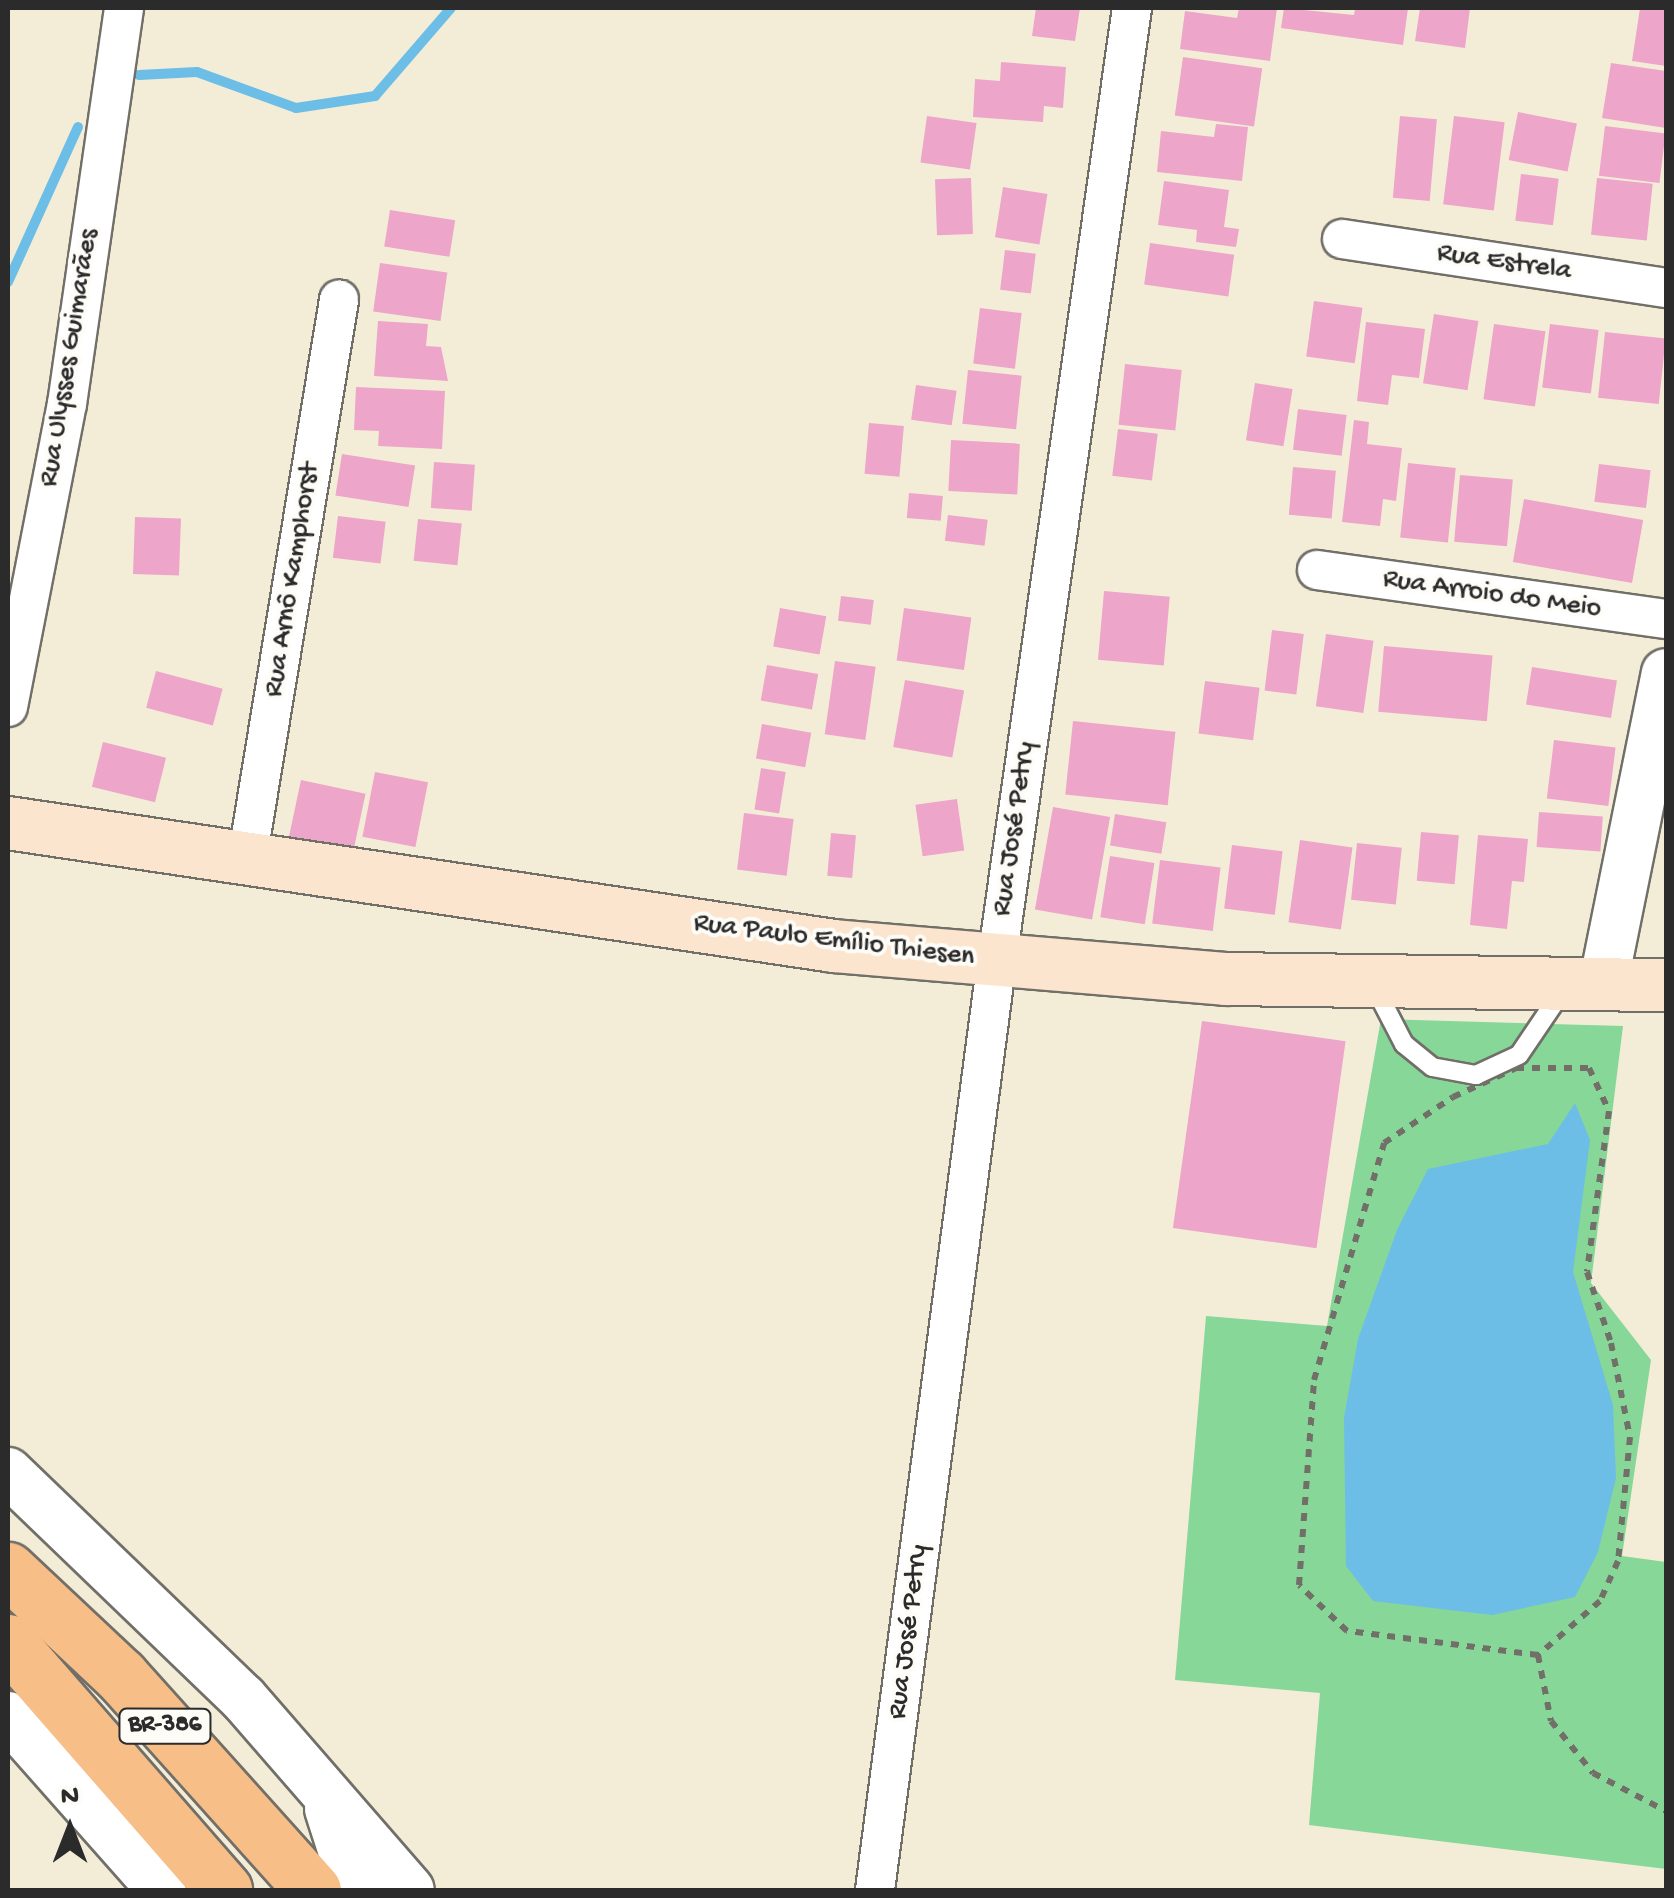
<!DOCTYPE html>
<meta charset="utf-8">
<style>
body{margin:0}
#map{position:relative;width:1674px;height:1898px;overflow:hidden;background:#f3edd8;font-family:"Gochi Hand",sans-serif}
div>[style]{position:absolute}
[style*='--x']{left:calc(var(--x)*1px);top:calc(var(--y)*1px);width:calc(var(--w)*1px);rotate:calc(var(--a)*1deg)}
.green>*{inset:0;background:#86d798}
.water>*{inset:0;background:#6cbee7}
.stream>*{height:10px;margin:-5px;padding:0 5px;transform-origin:5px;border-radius:5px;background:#6cbee7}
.building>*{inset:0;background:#eea5ca;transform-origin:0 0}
.path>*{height:6px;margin-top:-3px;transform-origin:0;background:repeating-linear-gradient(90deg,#716f68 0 8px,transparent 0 16px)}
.roads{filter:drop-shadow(2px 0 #716f68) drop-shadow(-2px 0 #716f68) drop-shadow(0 2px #716f68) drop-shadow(0 -2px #716f68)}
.service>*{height:18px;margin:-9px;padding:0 9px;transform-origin:9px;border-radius:9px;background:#fff}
.minor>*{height:38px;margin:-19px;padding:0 19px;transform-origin:19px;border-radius:19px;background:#fff}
.tertiary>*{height:48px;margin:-24px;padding:0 24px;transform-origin:24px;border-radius:24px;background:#fff}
.secondary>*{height:52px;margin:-26px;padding:0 26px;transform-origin:26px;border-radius:26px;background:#fce5cf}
.trunk>*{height:55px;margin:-27.5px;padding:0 27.5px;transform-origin:27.5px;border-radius:27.5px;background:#f7be87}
span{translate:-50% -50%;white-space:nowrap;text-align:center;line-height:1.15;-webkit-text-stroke:8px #fdfcf7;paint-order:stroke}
.shield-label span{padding:2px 8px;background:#fdfcf7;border:2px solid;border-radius:8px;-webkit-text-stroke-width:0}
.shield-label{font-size:25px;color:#2b2b2b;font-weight:700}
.street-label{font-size:28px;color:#2b2b2b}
.frame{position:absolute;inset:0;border:10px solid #2b2b2b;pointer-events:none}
.north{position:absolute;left:20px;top:1778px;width:100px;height:100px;-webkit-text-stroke:8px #fdfcf7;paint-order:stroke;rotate:0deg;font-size:28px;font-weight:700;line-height:40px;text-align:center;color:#2b2b2b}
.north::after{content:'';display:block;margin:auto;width:35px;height:45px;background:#2b2b2b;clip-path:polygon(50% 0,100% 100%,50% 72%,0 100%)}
</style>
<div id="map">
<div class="green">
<div style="clip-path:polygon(1381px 1019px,1623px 1026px,1591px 1283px,1651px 1360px,1622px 1556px,1666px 1562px,1666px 1869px,1309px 1825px,1320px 1693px,1175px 1680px,1206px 1316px,1327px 1326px)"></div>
</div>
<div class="water">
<div style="clip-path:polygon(1575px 1103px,1590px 1140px,1573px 1272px,1613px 1405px,1616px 1478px,1598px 1552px,1575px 1597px,1492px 1615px,1373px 1601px,1346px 1566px,1344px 1418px,1358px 1339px,1397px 1230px,1428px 1169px,1548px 1144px)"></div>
</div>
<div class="stream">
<div style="--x:139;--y:75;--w:58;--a:-3"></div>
<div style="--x:197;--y:72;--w:105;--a:20"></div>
<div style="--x:296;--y:108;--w:80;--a:-8.6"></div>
<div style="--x:375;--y:96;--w:116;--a:-49.2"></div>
<div style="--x:8;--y:282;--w:170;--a:-65.7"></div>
</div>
<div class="building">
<div style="clip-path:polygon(1036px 8px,1080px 8px,1075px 41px,1032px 36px)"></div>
<div style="clip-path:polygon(1239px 8px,1277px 8px,1270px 61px,1180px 49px,1185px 11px,1237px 18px)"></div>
<div style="clip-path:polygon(1284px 8px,1354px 15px,1355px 8px,1408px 8px,1403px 45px,1281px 28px)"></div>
<div style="clip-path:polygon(1420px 8px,1470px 8px,1465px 48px,1415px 41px)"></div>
<div style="clip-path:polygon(1640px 8px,1666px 8px,1666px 66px,1632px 61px)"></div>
<div style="left:1183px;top:57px;width:80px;height:59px;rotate:8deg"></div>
<div style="clip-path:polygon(1001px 62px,1066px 67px,1063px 108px,1044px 106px,1043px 122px,973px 117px,975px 79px,1000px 81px)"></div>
<div style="clip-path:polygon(1611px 63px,1666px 71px,1666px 128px,1602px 118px)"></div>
<div style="left:1518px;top:112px;width:60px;height:49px;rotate:11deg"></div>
<div style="left:927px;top:116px;width:50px;height:47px;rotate:8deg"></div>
<div style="left:1400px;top:116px;width:37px;height:82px;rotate:5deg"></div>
<div style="left:1454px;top:116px;width:51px;height:89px;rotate:7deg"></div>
<div style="clip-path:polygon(1216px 124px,1248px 127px,1242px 181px,1157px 172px,1161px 131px,1214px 137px)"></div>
<div style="left:1605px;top:126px;width:61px;height:50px;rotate:7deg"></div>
<div style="left:1521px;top:174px;width:38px;height:47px;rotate:7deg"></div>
<div style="left:971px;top:178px;width:56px;height:36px;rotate:88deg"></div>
<div style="left:1597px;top:178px;width:56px;height:57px;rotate:6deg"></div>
<div style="clip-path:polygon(1164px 181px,1229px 190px,1224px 227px,1239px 229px,1236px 247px,1196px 242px,1197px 230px,1158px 225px)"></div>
<div style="left:1003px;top:187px;width:45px;height:51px;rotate:9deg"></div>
<div style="left:390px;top:210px;width:66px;height:37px;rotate:9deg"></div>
<div style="left:1150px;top:243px;width:85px;height:42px;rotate:8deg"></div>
<div style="left:1005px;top:250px;width:31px;height:40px;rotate:7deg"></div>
<div style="left:380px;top:263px;width:68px;height:49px;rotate:8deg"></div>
<div style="left:1314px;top:301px;width:49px;height:56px;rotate:8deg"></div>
<div style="left:980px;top:308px;width:42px;height:56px;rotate:7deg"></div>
<div style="left:1434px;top:314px;width:45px;height:70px;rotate:9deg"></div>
<div style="clip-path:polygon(378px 321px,428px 324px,426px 346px,441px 347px,448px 381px,374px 376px)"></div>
<div style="clip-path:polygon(1366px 322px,1425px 329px,1419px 378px,1392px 375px,1388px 405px,1357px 401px)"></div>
<div style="left:1494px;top:324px;width:52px;height:76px;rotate:8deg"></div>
<div style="left:1550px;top:324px;width:49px;height:64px;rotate:7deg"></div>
<div style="left:1605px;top:332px;width:61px;height:66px;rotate:6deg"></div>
<div style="left:1125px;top:364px;width:57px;height:61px;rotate:6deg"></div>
<div style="left:968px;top:370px;width:54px;height:54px;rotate:6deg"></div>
<div style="left:1255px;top:383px;width:38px;height:58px;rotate:9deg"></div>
<div style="left:916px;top:385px;width:41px;height:35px;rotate:8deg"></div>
<div style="clip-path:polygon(356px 387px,445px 391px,442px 449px,378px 446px,379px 431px,354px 430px)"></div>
<div style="left:1298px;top:409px;width:49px;height:41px;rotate:7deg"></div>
<div style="clip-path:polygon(1354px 420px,1369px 422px,1367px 444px,1402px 448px,1396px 501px,1383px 499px,1380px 526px,1342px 522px)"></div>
<div style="left:869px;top:423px;width:35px;height:51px;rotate:5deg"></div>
<div style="left:1118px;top:429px;width:40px;height:47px;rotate:7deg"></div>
<div style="left:951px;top:440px;width:69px;height:51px;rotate:3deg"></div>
<div style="left:342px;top:454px;width:74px;height:42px;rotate:9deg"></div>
<div style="left:434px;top:462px;width:41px;height:46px;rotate:4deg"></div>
<div style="left:1408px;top:463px;width:48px;height:75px;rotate:6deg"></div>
<div style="left:1599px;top:464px;width:52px;height:38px;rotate:7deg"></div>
<div style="left:1293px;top:467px;width:43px;height:48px;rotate:5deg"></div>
<div style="left:1460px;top:475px;width:53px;height:67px;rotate:5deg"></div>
<div style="left:909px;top:493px;width:34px;height:25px;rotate:5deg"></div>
<div style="left:1524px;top:499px;width:121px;height:64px;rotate:10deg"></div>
<div style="left:948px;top:515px;width:40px;height:26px;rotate:7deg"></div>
<div style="left:338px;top:516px;width:48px;height:42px;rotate:7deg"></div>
<div style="left:135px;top:517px;width:46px;height:57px;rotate:2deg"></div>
<div style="left:418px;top:519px;width:44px;height:42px;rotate:6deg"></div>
<div style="left:1104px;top:591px;width:66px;height:69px;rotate:5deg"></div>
<div style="left:841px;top:596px;width:33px;height:25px;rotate:7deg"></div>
<div style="left:780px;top:608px;width:47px;height:39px;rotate:10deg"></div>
<div style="left:904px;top:608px;width:68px;height:53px;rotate:8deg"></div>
<div style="left:1272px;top:630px;width:32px;height:61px;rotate:7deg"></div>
<div style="left:1326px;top:634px;width:48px;height:73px;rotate:8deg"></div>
<div style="left:1384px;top:646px;width:109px;height:66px;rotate:5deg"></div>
<div style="left:835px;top:661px;width:41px;height:74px;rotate:8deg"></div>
<div style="left:767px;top:665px;width:52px;height:36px;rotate:10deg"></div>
<div style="left:1532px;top:667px;width:86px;height:38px;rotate:9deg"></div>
<div style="left:156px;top:671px;width:69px;height:38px;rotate:15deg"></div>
<div style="left:905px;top:680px;width:60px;height:68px;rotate:10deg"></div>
<div style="left:1205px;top:681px;width:55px;height:53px;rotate:7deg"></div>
<div style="left:1073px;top:721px;width:103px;height:74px;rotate:6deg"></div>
<div style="left:762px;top:724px;width:50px;height:35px;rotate:10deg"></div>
<div style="left:1554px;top:740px;width:62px;height:59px;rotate:7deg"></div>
<div style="left:103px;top:742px;width:65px;height:46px;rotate:14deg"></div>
<div style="left:761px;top:768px;width:25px;height:42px;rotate:9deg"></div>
<div style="left:375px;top:772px;width:54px;height:66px;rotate:11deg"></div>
<div style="left:301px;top:780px;width:66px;height:62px;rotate:12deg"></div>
<div style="left:957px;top:799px;width:52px;height:42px;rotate:82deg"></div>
<div style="left:1053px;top:807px;width:58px;height:104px;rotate:10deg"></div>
<div style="left:1539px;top:812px;width:64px;height:35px;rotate:4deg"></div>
<div style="left:744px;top:813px;width:50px;height:57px;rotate:7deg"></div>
<div style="left:1115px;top:814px;width:52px;height:32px;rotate:9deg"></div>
<div style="left:1421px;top:832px;width:38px;height:49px;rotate:5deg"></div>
<div style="left:831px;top:833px;width:25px;height:43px;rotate:5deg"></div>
<div style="clip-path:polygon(1478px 835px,1528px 839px,1524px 882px,1512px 881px,1507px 929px,1470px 925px)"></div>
<div style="left:1300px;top:840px;width:53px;height:83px;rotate:8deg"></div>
<div style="left:1357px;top:843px;width:45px;height:57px;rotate:6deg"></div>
<div style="left:1232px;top:845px;width:51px;height:64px;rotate:7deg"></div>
<div style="left:1110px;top:856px;width:45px;height:62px;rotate:9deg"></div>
<div style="left:1160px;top:860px;width:61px;height:64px;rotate:7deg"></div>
<div style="left:1202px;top:1021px;width:145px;height:209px;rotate:8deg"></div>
</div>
<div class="path">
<div style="--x:1516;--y:1068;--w:73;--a:0"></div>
<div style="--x:1589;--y:1068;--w:47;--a:65.1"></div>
<div style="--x:1609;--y:1111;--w:162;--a:97.8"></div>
<div style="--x:1587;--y:1272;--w:75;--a:71.3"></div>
<div style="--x:1611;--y:1343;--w:96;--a:78.6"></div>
<div style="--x:1630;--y:1437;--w:125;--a:95.5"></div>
<div style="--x:1618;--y:1561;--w:44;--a:114.2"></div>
<div style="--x:1600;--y:1601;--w:82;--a:138.9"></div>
<div style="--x:1538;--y:1655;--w:193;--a:-172.8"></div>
<div style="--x:1347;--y:1631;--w:66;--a:-136.2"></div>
<div style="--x:1299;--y:1585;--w:206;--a:-85.8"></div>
<div style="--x:1314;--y:1380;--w:247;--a:-73.5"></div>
<div style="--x:1384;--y:1143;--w:83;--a:-33.7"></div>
<div style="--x:1453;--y:1097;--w:69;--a:-24.7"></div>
<div style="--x:1538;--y:1655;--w:67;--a:78.9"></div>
<div style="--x:1551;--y:1721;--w:67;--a:51.1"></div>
<div style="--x:1593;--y:1773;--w:82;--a:27.5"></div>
</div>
<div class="roads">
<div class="service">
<div style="--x:1376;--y:990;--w:61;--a:62.6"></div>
<div style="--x:1404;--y:1044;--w:36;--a:39"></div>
<div style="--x:1432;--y:1067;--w:45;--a:10.3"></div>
<div style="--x:1476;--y:1075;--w:47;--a:-24.9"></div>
<div style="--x:1519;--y:1055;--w:75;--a:-55.9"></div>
</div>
<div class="minor">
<div style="--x:1342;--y:239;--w:328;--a:8.6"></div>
<div style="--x:1317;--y:570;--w:352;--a:8"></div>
<div style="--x:8;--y:707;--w:309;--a:-79"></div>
<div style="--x:67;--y:404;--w:400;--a:-81.8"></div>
<div style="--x:247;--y:860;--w:568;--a:-80.67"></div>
<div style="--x:875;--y:1890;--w:938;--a:-82.53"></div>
<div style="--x:997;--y:960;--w:962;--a:-81.93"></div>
</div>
<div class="tertiary">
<div style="--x:1603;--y:985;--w:318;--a:-78.6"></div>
<div style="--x:8;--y:1472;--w:326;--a:43.9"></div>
<div style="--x:243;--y:1698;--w:254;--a:49"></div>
<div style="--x:8;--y:1716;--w:232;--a:48.5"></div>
<div style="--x:329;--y:1809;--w:85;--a:72.2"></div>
</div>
<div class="secondary">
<div style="--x:8;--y:823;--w:835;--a:8.47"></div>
<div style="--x:834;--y:946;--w:393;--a:4.8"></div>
<div style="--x:1226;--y:979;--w:440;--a:0.8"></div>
</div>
<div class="trunk">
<div style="--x:8;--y:1570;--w:154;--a:43.2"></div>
<div style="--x:120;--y:1675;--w:289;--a:48.1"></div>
<div style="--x:8;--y:1642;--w:329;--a:48.9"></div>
</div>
</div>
<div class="shield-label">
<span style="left:165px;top:1726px">BR-386</span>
</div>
<div class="street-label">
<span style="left:1504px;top:263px;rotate:8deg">Rua Estrela</span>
<span style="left:70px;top:358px;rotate:-81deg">Rua Ulysses Guimarães</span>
<span style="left:293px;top:580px;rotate:-81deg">Rua Arnô Kamphorst</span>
<span style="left:1492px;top:595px;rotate:8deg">Rua Arroio do Meio</span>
<span style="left:1015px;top:829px;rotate:-82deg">Rua José Petry</span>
<span style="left:834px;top:941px;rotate:7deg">Rua Paulo Emílio Thiesen</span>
<span style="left:909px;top:1632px;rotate:-83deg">Rua José Petry</span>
</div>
<div class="frame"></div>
<div class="north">N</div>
</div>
